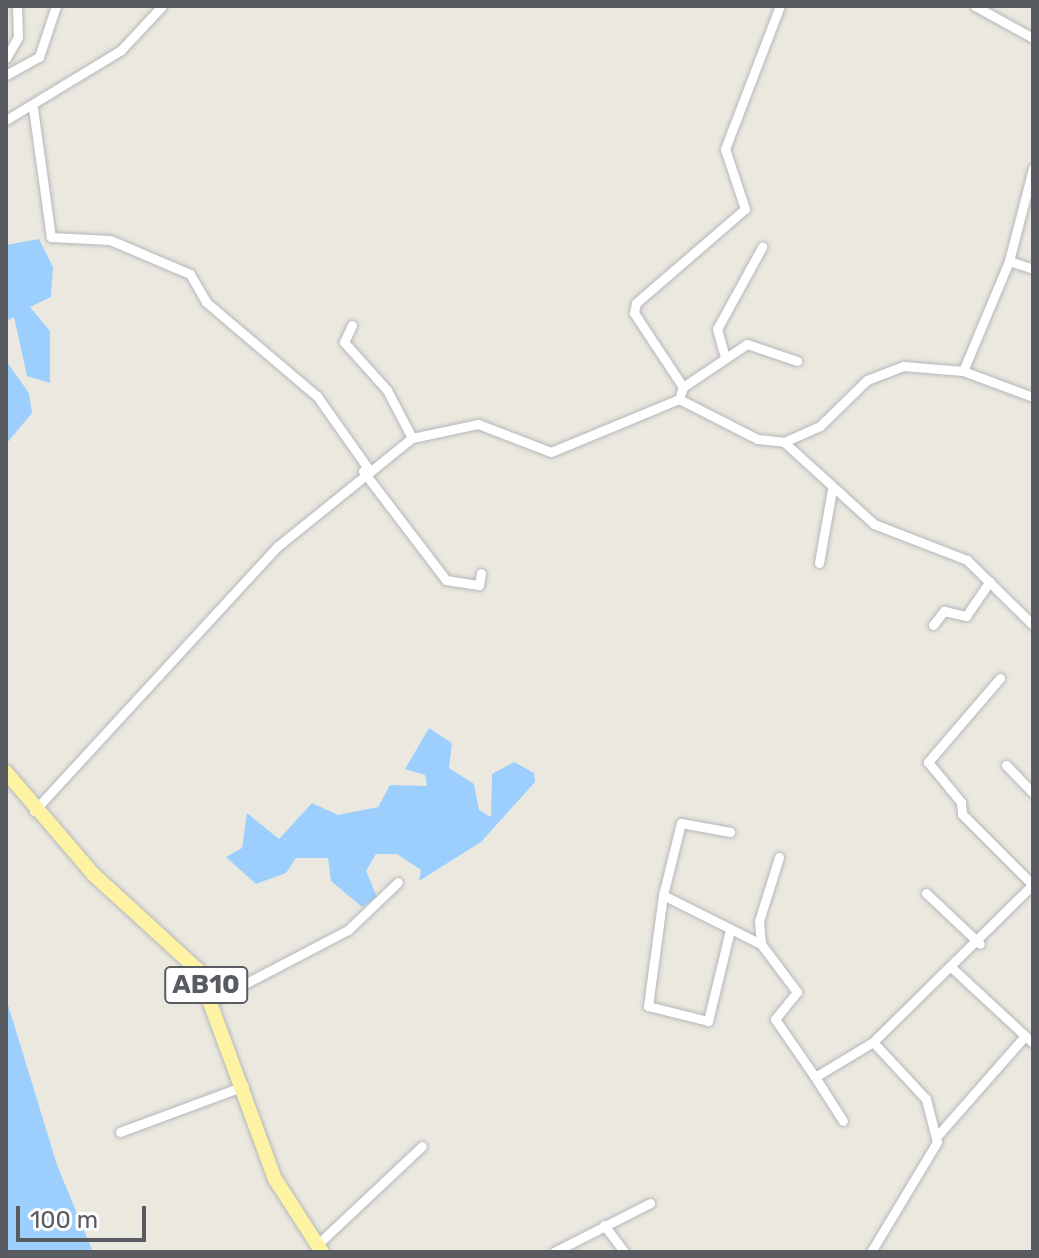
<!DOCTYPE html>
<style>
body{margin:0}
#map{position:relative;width:1039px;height:1258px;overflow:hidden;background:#ebe9df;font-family:Rubik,sans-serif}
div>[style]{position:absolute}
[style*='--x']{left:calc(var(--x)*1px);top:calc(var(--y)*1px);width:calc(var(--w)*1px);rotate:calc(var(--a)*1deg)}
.water>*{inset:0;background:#9dcffe}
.roads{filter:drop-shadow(0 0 2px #b5b7bc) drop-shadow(0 0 2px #b5b7bc)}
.minor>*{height:9px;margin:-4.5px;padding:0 4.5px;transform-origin:4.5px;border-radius:4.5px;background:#fff}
.primary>*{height:14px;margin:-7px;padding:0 7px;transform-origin:7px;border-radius:7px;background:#fef3a2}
span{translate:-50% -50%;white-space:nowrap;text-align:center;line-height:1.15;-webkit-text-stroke:6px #fff;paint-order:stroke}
.shield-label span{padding:2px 6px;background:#fff;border:2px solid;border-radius:6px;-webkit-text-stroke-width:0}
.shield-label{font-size:26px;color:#585b60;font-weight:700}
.frame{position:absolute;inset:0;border:8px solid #585b60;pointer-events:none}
.scale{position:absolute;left:16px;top:1206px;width:130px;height:36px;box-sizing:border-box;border:4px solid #585b60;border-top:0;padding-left:10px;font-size:24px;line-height:28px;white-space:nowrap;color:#585b60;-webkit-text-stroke:6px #fff;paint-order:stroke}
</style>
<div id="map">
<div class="water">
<div style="clip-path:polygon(39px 239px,53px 267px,51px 297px,30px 307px,50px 331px,50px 383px,27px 376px,14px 317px,6px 321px,6px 245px)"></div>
<div style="clip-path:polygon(6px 361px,29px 393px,32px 413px,6px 444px)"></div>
<div style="clip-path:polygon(429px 728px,452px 743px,449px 768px,474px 784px,479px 810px,491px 817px,492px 774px,514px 762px,534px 773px,535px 782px,481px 842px,419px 881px,421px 870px,397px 854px,376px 854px,366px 871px,377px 897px,362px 907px,331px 881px,328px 858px,296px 858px,286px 873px,256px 884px,226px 857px,242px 848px,247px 813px,279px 839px,312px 803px,338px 815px,378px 807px,390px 785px,427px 786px,425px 775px,405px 769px)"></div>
<div style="clip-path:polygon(6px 998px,57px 1165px,93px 1252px,6px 1252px)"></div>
</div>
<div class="roads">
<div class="minor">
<div style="--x:975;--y:6;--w:66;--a:28.9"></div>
<div style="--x:6;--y:58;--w:24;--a:-60"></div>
<div style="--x:18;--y:37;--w:31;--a:-92"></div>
<div style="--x:6;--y:75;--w:38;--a:-29"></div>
<div style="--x:39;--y:57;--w:54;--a:-71.6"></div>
<div style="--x:33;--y:108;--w:130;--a:82.1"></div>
<div style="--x:51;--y:237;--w:59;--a:2.9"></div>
<div style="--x:110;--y:240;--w:87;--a:23"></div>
<div style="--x:190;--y:274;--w:32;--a:60"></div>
<div style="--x:206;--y:302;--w:145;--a:40.3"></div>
<div style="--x:317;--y:396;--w:87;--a:54.8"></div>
<div style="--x:6;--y:120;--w:135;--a:-31.3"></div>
<div style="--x:121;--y:50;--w:60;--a:-47"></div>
<div style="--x:1009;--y:261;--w:25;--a:18"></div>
<div style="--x:352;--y:325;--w:19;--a:115"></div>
<div style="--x:344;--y:342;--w:64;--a:48.1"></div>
<div style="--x:387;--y:390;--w:54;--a:62.5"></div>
<div style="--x:725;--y:357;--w:29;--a:-106"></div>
<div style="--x:717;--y:329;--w:94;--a:-61.2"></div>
<div style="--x:963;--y:371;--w:119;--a:-67.3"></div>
<div style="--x:1009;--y:261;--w:96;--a:-75.5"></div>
<div style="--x:683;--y:387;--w:77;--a:-33.9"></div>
<div style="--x:747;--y:344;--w:53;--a:18.8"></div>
<div style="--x:679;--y:399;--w:13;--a:-72"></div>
<div style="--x:683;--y:387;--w:89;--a:-123.5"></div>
<div style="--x:634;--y:313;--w:10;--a:-79"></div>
<div style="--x:636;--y:303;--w:144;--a:-40.8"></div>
<div style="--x:745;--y:209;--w:63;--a:-108.4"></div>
<div style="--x:725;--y:149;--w:153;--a:-69"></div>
<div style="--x:784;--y:442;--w:122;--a:42.3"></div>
<div style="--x:874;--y:524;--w:100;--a:21.2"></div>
<div style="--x:967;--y:560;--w:93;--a:44.6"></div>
<div style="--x:363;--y:471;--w:137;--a:52.7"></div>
<div style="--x:446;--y:580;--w:33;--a:9"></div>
<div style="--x:479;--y:585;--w:12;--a:-81"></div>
<div style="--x:819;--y:563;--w:75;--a:-80"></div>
<div style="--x:933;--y:625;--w:18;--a:-52"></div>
<div style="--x:944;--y:611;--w:23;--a:13"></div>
<div style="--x:966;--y:616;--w:42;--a:-55.6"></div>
<div style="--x:1000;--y:678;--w:111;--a:130.6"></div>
<div style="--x:928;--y:762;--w:52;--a:50.5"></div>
<div style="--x:961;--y:802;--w:12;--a:85"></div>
<div style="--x:962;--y:814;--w:100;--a:45"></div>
<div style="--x:1006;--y:765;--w:39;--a:46"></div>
<div style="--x:34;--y:811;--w:360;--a:-47.4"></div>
<div style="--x:278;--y:546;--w:172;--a:-38.9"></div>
<div style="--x:412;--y:438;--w:67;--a:-12"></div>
<div style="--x:478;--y:424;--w:78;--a:21"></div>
<div style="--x:551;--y:452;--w:139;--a:-22.5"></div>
<div style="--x:679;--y:399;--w:88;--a:27.1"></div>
<div style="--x:757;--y:439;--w:27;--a:6"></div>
<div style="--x:784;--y:442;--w:39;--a:-24"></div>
<div style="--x:820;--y:426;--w:66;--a:-44.4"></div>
<div style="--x:867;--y:380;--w:39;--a:-21"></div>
<div style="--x:903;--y:366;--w:60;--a:4.8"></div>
<div style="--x:963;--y:371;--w:75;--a:20.4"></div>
<div style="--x:926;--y:893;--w:74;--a:43.4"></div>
<div style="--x:663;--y:895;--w:74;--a:-76"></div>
<div style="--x:681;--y:823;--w:50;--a:10.4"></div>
<div style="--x:730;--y:930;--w:94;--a:103.6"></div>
<div style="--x:708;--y:1021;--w:62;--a:-166"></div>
<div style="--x:648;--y:1006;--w:112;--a:-82.3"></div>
<div style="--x:663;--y:895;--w:110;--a:26.6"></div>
<div style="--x:761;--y:944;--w:60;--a:53.1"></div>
<div style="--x:797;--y:992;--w:35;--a:129"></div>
<div style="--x:775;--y:1019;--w:70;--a:55.4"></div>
<div style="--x:815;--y:1077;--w:68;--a:-31.1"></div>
<div style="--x:873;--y:1042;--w:78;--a:47.1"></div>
<div style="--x:926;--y:1099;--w:44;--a:75.7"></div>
<div style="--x:937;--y:1142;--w:128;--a:121"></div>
<div style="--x:761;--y:944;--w:23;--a:-95"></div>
<div style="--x:759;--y:921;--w:67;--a:-72.6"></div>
<div style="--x:952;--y:968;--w:110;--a:42.8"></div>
<div style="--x:214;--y:1000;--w:151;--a:-27.6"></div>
<div style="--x:348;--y:930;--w:69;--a:-43.8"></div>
<div style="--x:873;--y:1042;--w:225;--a:-44.6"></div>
<div style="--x:815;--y:1077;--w:52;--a:57.5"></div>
<div style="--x:120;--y:1132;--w:132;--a:-20.4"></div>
<div style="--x:938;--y:1135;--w:132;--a:-48.7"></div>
<div style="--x:604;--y:1225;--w:34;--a:53"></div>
<div style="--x:317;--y:1245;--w:144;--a:-43.3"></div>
<div style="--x:554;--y:1252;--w:108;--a:-27"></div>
</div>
<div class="primary">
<div style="--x:6;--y:772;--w:135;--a:49.5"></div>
<div style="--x:94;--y:875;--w:141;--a:42.4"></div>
<div style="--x:198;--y:970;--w:223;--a:69.8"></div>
<div style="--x:275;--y:1179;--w:87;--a:57.2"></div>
</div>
</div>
<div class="shield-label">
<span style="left:206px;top:985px">AB10</span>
</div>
<div class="frame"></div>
<div class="scale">100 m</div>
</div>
